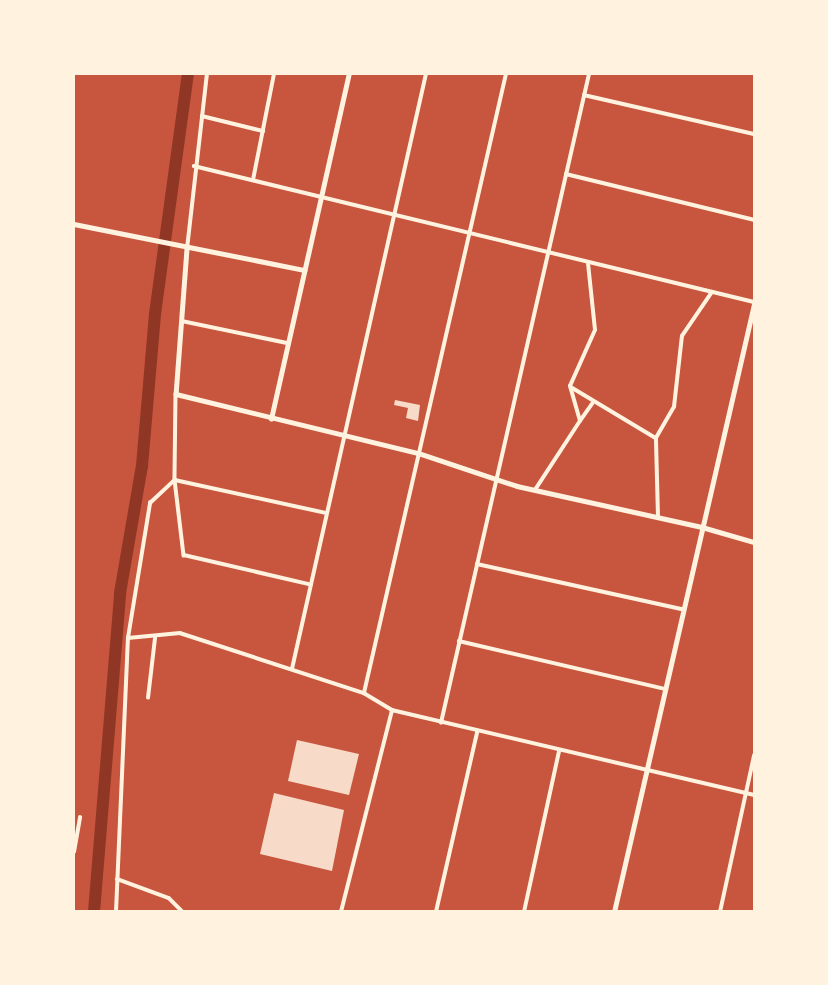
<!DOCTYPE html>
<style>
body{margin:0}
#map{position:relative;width:828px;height:985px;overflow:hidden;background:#c8553d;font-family:Figtree,sans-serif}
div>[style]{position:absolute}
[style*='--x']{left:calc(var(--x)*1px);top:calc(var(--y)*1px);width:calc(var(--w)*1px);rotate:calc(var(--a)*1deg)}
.river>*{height:12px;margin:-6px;padding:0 6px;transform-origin:6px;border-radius:6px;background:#8f3625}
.building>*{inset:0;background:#f7dbc8}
.minor>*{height:3.5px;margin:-1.75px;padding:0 1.75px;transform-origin:1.75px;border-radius:1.75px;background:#fff3e0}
.tertiary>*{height:4.5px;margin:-2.25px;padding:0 2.25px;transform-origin:2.25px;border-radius:2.25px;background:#fff3e0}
.secondary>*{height:4.5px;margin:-2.25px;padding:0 2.25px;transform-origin:2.25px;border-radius:2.25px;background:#fff3e0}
span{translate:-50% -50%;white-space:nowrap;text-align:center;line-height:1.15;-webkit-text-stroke:5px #fff3e0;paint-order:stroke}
.frame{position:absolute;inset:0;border:75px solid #fff3e0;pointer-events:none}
</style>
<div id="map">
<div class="river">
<div style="--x:94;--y:912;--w:320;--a:-85.3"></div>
<div style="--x:120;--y:593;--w:129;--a:-80.2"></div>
<div style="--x:142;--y:466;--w:153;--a:-85.1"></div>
<div style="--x:155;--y:314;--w:242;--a:-82.2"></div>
</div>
<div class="building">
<div style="clip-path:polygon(395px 400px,420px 405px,418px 421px,406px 418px,408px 408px,394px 405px)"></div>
<div style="clip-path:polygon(297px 740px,359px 754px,349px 795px,288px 781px)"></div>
<div style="clip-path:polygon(274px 793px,344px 810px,332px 871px,260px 854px)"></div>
</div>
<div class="minor">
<div style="--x:584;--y:95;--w:174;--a:12.9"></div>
<div style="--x:202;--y:116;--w:63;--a:13.8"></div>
<div style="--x:194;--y:166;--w:576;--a:13.65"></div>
<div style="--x:566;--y:174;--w:194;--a:13.7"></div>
<div style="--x:253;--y:180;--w:108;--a:-78.8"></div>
<div style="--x:187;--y:249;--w:176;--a:-83.5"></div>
<div style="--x:182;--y:321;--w:107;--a:11.8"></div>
<div style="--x:571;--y:387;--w:99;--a:31"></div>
<div style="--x:176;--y:394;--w:86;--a:90.7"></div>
<div style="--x:175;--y:480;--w:76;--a:83.2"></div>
<div style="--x:184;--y:555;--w:128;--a:13.1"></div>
<div style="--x:580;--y:421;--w:21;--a:-55"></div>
<div style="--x:175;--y:480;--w:155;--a:12.3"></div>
<div style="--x:535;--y:490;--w:82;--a:-56.9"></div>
<div style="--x:580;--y:421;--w:36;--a:-106"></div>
<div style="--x:570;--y:386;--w:61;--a:-65.9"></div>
<div style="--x:595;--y:330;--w:67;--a:-96"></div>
<div style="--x:658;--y:517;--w:79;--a:-91.5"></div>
<div style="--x:656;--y:438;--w:36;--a:-60"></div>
<div style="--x:674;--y:407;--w:71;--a:-83.6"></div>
<div style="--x:682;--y:336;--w:53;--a:-55.7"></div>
<div style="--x:477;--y:564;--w:210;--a:12.4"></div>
<div style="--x:128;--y:638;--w:52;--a:-5.5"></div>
<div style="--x:180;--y:633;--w:194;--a:18.1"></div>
<div style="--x:364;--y:693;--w:33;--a:31"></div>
<div style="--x:392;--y:710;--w:372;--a:13.2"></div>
<div style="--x:459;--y:641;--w:212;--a:13.1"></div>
<div style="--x:292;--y:669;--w:610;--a:-77.31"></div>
<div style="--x:364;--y:693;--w:635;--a:-77.08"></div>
<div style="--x:148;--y:698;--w:60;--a:-83.3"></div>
<div style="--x:441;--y:723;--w:666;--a:-77.15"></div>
<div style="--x:74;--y:852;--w:35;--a:-80"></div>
<div style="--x:117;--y:879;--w:55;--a:20.1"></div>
<div style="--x:169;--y:898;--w:20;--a:45"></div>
<div style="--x:116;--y:912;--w:274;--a:-87.5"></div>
<div style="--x:128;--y:638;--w:137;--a:-80.7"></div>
<div style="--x:150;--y:503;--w:34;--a:-43"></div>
<div style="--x:341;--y:912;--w:208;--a:-75.8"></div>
<div style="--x:436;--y:912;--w:184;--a:-77.1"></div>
<div style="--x:524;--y:912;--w:164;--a:-77.7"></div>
<div style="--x:720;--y:912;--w:160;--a:-77.7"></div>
</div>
<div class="tertiary">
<div style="--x:702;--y:527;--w:54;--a:16.1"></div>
</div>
<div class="secondary">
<div style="--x:74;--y:224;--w:235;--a:11.3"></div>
<div style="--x:187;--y:249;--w:145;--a:94.3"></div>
<div style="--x:176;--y:394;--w:249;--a:13.7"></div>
<div style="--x:418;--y:453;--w:104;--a:18.4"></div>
<div style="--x:517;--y:486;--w:189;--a:12.5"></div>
<div style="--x:271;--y:419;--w:354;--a:-77.3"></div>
<div style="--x:614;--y:912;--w:624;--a:-77.03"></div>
</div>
<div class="frame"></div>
</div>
